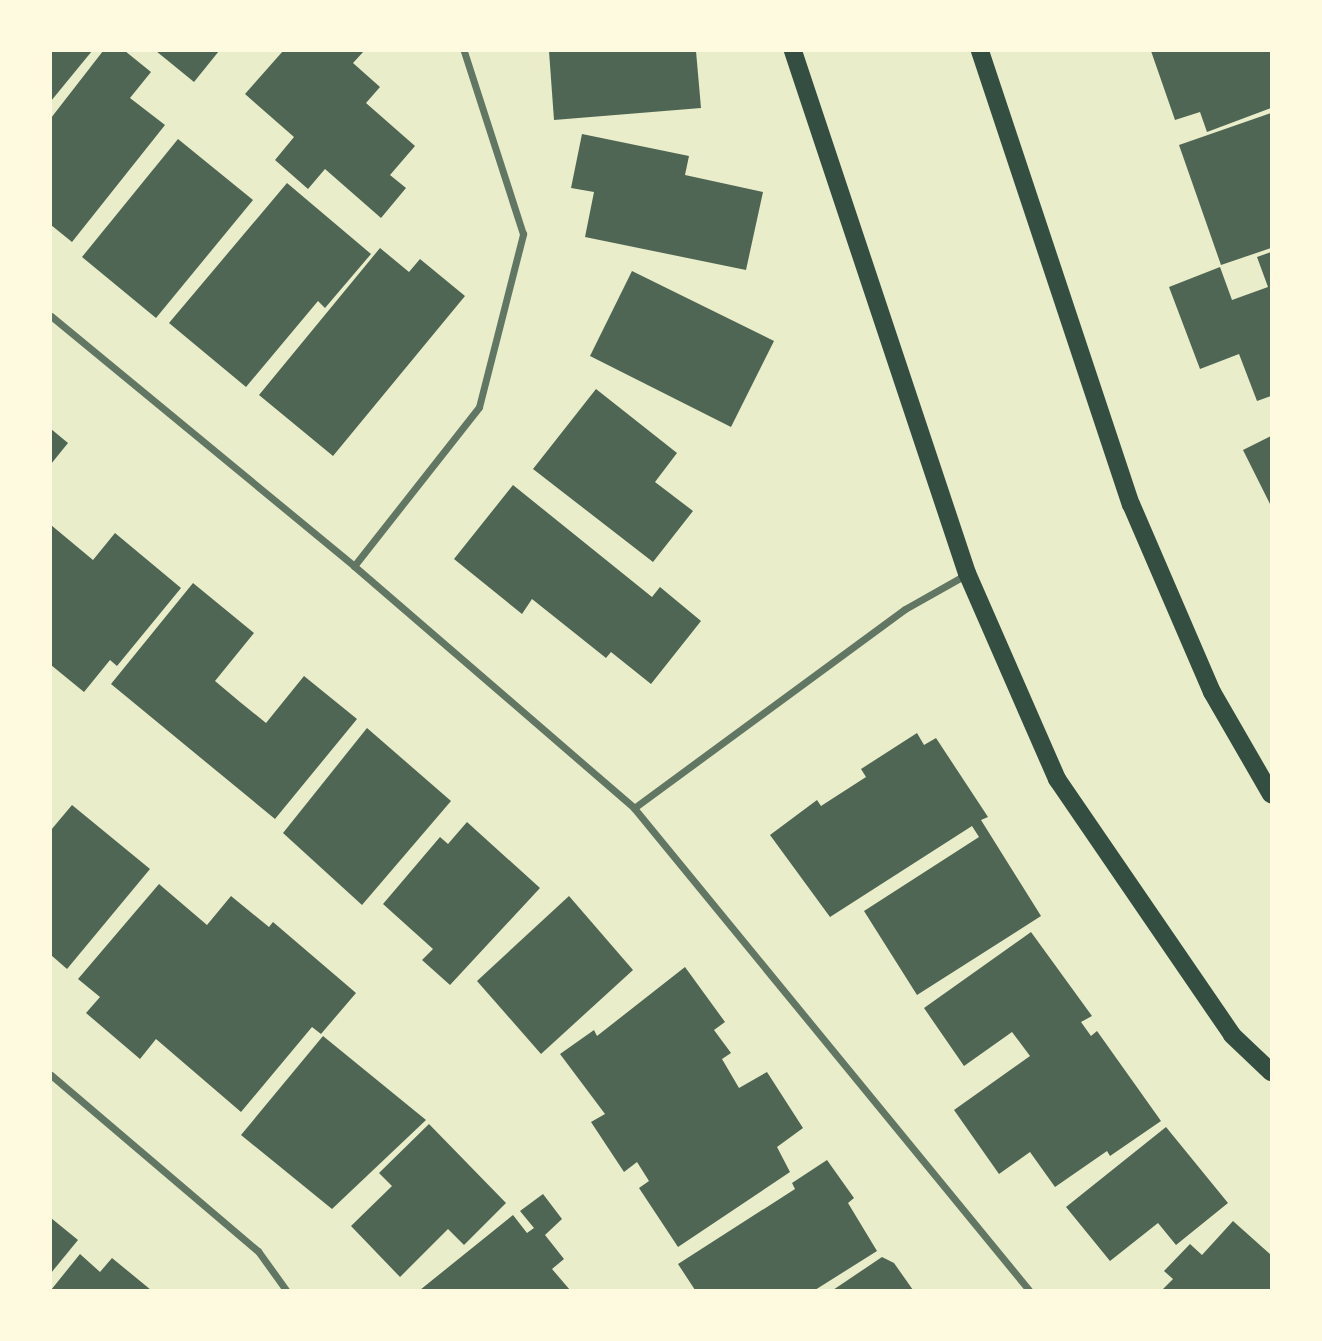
<!DOCTYPE html>
<style>
body{margin:0}
#map{position:relative;width:1322px;height:1341px;overflow:hidden;background:#e9edc9;font-family:"Titillium Web",sans-serif}
div>[style]{position:absolute}
[style*='--x']{left:calc(var(--x)*1px);top:calc(var(--y)*1px);width:calc(var(--w)*1px);rotate:calc(var(--a)*1deg)}
.building>*{inset:0;background:#4f6655}
.minor>*{height:7px;margin:-3.5px;padding:0 3.5px;transform-origin:3.5px;border-radius:3.5px;background:#617663}
.primary>*{height:18px;margin:-9px;padding:0 9px;transform-origin:9px;border-radius:9px;background:#344e41}
span{translate:-50% -50%;white-space:nowrap;text-align:center;line-height:1.15;-webkit-text-stroke:6px #fefae0;paint-order:stroke}
.frame{position:absolute;inset:0;border:52px solid #fefae0;pointer-events:none}
</style>
<div id="map">
<div class="building">
<div style="clip-path:polygon(51px 51px,92px 51px,51px 101px)"></div>
<div style="clip-path:polygon(103px 51px,125px 51px,151px 72px,130px 98px,165px 125px,72px 242px,51px 225px,51px 118px)"></div>
<div style="clip-path:polygon(156px 51px,219px 51px,194px 82px)"></div>
<div style="clip-path:polygon(283px 51px,364px 51px,353px 63px,380px 87px,366px 103px,415px 146px,390px 175px,406px 188px,381px 218px,325px 169px,308px 189px,275px 160px,294px 137px,245px 94px)"></div>
<div style="clip-path:polygon(549px 51px,696px 51px,701px 108px,554px 120px)"></div>
<div style="clip-path:polygon(1151px 51px,1271px 51px,1271px 108px,1207px 132px,1200px 112px,1175px 120px)"></div>
<div style="clip-path:polygon(1271px 113px,1271px 248px,1221px 265px,1179px 145px)"></div>
<div style="clip-path:polygon(582px 134px,689px 156px,685px 175px,763px 192px,746px 270px,585px 237px,594px 192px,571px 188px)"></div>
<div style="clip-path:polygon(178px 139px,253px 200px,156px 318px,82px 257px)"></div>
<div style="clip-path:polygon(287px 183px,371px 254px,325px 308px,318px 301px,246px 387px,169px 323px)"></div>
<div style="clip-path:polygon(380px 248px,409px 272px,420px 259px,465px 296px,333px 456px,259px 395px)"></div>
<div style="clip-path:polygon(1271px 252px,1271px 396px,1257px 401px,1239px 354px,1200px 369px,1169px 287px,1220px 267px,1232px 300px,1268px 287px,1257px 257px)"></div>
<div style="clip-path:polygon(632px 271px,774px 341px,731px 427px,590px 356px)"></div>
<div style="clip-path:polygon(596px 389px,677px 453px,655px 482px,693px 511px,653px 562px,533px 469px)"></div>
<div style="clip-path:polygon(51px 429px,68px 443px,51px 464px)"></div>
<div style="clip-path:polygon(1271px 436px,1271px 506px,1243px 450px)"></div>
<div style="clip-path:polygon(513px 485px,652px 597px,660px 587px,701px 621px,651px 684px,611px 652px,606px 658px,532px 599px,522px 614px,454px 559px)"></div>
<div style="clip-path:polygon(51px 525px,93px 560px,115px 533px,181px 588px,117px 666px,110px 660px,84px 692px,51px 665px)"></div>
<div style="clip-path:polygon(193px 583px,254px 633px,215px 681px,240px 702px,266px 723px,304px 676px,357px 719px,275px 819px,111px 684px)"></div>
<div style="clip-path:polygon(367px 728px,451px 801px,362px 905px,283px 833px)"></div>
<div style="clip-path:polygon(917px 733px,924px 745px,936px 738px,988px 817px,981px 820px,1041px 916px,917px 995px,864px 911px,979px 837px,972px 826px,830px 917px,770px 835px,817px 800px,821px 806px,866px 777px,861px 769px)"></div>
<div style="clip-path:polygon(72px 805px,150px 869px,67px 969px,51px 955px,51px 830px)"></div>
<div style="clip-path:polygon(467px 822px,540px 888px,450px 985px,422px 960px,433px 949px,383px 904px,440px 837px,448px 844px)"></div>
<div style="clip-path:polygon(159px 884px,207px 925px,231px 896px,269px 927px,273px 922px,356px 993px,321px 1034px,312px 1027px,241px 1112px,156px 1039px,140px 1059px,86px 1013px,100px 997px,78px 979px)"></div>
<div style="clip-path:polygon(569px 896px,633px 970px,541px 1054px,477px 981px)"></div>
<div style="clip-path:polygon(1031px 932px,1092px 1016px,1081px 1022px,1091px 1036px,1097px 1031px,1161px 1121px,1110px 1156px,1107px 1151px,1055px 1187px,1030px 1152px,999px 1174px,954px 1110px,1030px 1056px,1012px 1032px,964px 1066px,924px 1008px)"></div>
<div style="clip-path:polygon(685px 967px,725px 1022px,714px 1030px,731px 1053px,722px 1059px,739px 1088px,767px 1072px,803px 1128px,777px 1147px,790px 1172px,678px 1247px,639px 1188px,649px 1181px,637px 1162px,624px 1172px,591px 1122px,605px 1114px,560px 1054px,594px 1030px,597px 1036px)"></div>
<div style="clip-path:polygon(323px 1036px,426px 1120px,332px 1209px,241px 1135px)"></div>
<div style="clip-path:polygon(429px 1124px,506px 1203px,464px 1245px,448px 1229px,400px 1277px,351px 1226px,392px 1186px,379px 1173px)"></div>
<div style="clip-path:polygon(1166px 1127px,1228px 1203px,1176px 1245px,1158px 1223px,1110px 1261px,1066px 1207px)"></div>
<div style="clip-path:polygon(827px 1160px,854px 1198px,848px 1203px,877px 1251px,815px 1290px,695px 1290px,678px 1264px,795px 1189px,792px 1183px)"></div>
<div style="clip-path:polygon(543px 1194px,562px 1219px,545px 1235px,564px 1259px,552px 1269px,570px 1290px,420px 1290px,513px 1215px,527px 1233px,534px 1228px,520px 1211px)"></div>
<div style="clip-path:polygon(51px 1218px,78px 1240px,51px 1273px)"></div>
<div style="clip-path:polygon(1233px 1221px,1271px 1255px,1271px 1290px,1162px 1290px,1173px 1279px,1164px 1271px,1190px 1244px,1202px 1255px)"></div>
<div style="clip-path:polygon(80px 1254px,100px 1272px,112px 1258px,151px 1290px,51px 1290px)"></div>
<div style="clip-path:polygon(882px 1257px,894px 1263px,913px 1290px,833px 1290px)"></div>
</div>
<div class="minor">
<div style="--x:51;--y:316;--w:393;--a:39.5"></div>
<div style="--x:354;--y:566;--w:370;--a:40.8"></div>
<div style="--x:634;--y:808;--w:623;--a:50.67"></div>
<div style="--x:354;--y:566;--w:202;--a:-51.8"></div>
<div style="--x:479;--y:407;--w:179;--a:-75.7"></div>
<div style="--x:523;--y:234;--w:192;--a:-107.9"></div>
<div style="--x:634;--y:808;--w:336;--a:-36.3"></div>
<div style="--x:905;--y:609;--w:71;--a:-29.4"></div>
<div style="--x:51;--y:1075;--w:272;--a:40.4"></div>
<div style="--x:258;--y:1251;--w:48;--a:54.3"></div>
</div>
<div class="primary">
<div style="--x:793;--y:51;--w:550;--a:71.57"></div>
<div style="--x:967;--y:573;--w:225;--a:66.4"></div>
<div style="--x:1057;--y:779;--w:310;--a:55.6"></div>
<div style="--x:1232;--y:1035;--w:54;--a:43.5"></div>
<div style="--x:980;--y:51;--w:478;--a:71.6"></div>
<div style="--x:1131;--y:504;--w:205;--a:66.7"></div>
<div style="--x:1212;--y:692;--w:118;--a:60"></div>
</div>
<div class="frame"></div>
</div>
